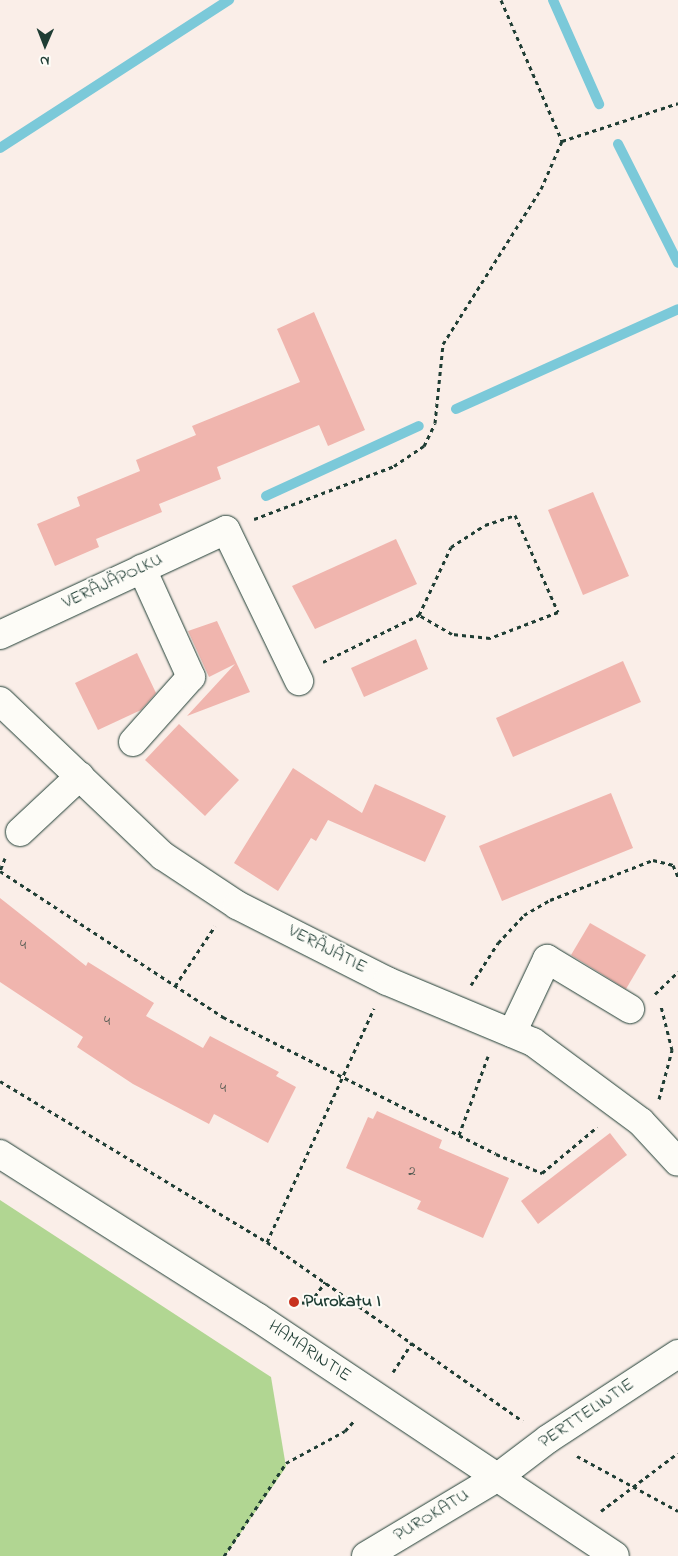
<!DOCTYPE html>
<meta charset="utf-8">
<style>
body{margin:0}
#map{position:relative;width:678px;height:1556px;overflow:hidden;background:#faeee8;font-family:"Indie Flower",sans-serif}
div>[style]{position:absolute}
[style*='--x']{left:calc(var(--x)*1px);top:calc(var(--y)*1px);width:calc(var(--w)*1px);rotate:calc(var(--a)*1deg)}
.green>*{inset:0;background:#b1d692}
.stream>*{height:10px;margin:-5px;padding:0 5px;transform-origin:5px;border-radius:5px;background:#7bc9d9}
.building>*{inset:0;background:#f0b5ae}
.path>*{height:3px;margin-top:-1.5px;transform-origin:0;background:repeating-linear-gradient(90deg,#1f3d34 0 4px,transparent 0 8px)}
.roads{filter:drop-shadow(0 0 1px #1f3d34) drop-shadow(0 0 1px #1f3d34)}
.minor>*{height:28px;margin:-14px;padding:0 14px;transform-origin:14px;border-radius:14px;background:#fdfcf7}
.dots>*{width:14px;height:14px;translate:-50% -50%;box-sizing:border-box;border:2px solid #fdfcf7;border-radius:50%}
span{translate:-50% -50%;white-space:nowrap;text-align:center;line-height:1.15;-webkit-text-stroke:4px #fdfcf7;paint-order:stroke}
.number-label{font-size:15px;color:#535b52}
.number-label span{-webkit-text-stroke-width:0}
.street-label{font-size:18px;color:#1f3d34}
.poi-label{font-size:18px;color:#1f3d34;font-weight:700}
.left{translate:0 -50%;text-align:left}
.north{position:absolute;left:20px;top:20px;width:50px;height:50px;-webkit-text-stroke:4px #fdfcf7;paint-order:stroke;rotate:181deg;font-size:14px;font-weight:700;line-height:20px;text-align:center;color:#1f3d34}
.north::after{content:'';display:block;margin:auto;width:18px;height:22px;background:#1f3d34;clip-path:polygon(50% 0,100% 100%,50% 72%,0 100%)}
</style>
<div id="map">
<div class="green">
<div style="clip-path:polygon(0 1200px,271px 1377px,286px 1467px,225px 1556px,0 1556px)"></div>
</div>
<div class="stream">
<div style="--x:553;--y:0;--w:114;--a:66.1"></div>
<div style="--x:618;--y:144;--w:133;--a:63.2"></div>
<div style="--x:0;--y:148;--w:273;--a:-32.9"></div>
<div style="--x:456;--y:409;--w:243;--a:-24.2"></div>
<div style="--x:266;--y:496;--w:168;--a:-24.6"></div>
</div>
<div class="building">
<div style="clip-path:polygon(314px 312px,365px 430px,328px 446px,319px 425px,217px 467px,221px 479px,159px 504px,162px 512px,96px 539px,99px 547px,55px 566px,37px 524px,80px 506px,77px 497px,140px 471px,136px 460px,196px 435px,192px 426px,300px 382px,277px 329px)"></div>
<div style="clip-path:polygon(593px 492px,629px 576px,583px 595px,548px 510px)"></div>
<div style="clip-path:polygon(396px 539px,417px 584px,315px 629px,292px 586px)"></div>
<div style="clip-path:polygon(217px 621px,250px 692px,187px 716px,235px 664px,209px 677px,188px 631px)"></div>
<div style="clip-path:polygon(416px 639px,428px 669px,364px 697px,351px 668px)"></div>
<div style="clip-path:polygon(137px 653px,156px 693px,141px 710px,98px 730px,75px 683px)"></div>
<div style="clip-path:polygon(623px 661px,641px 702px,513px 757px,496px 718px)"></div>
<div style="clip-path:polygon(179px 724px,239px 780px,205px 816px,145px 760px)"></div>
<div style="clip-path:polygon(293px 768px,362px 813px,375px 784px,446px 816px,425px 862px,328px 820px,316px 841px,311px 838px,278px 891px,234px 863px)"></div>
<div style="clip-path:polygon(611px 793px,633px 848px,502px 901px,479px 846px)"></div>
<div style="clip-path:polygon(0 898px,86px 966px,88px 962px,154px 1003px,146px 1016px,203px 1048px,210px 1036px,279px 1072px,276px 1076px,296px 1087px,268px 1143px,214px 1114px,209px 1124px,133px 1084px,77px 1047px,83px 1037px,0 982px)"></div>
<div style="clip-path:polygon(590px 923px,646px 955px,626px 989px,571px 955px)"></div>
<div style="clip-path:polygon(377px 1111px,442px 1140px,439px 1148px,509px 1178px,483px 1238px,417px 1209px,421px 1201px,346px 1168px,368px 1117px,373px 1119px)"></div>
<div style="clip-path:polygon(610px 1133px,627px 1155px,538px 1224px,521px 1201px)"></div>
</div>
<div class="path">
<div style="--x:501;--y:0;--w:154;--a:66.6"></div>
<div style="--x:254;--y:519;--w:150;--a:-20.7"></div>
<div style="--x:394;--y:466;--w:36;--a:-34"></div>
<div style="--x:424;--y:446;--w:25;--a:-64"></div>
<div style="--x:435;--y:423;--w:79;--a:-84.2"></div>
<div style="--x:443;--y:344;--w:183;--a:-57.7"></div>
<div style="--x:541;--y:189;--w:52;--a:-66.4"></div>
<div style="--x:562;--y:141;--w:122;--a:-18.1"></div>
<div style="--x:323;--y:662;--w:107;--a:-26.1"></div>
<div style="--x:419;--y:615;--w:75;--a:-64.8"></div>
<div style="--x:451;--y:547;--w:40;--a:-32.9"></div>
<div style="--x:485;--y:525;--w:32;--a:-18"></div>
<div style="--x:515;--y:515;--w:106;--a:66.1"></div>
<div style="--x:558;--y:612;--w:73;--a:159.1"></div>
<div style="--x:490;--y:638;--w:38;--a:-174"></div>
<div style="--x:452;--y:634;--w:38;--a:-150"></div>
<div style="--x:5;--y:858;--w:14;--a:111"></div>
<div style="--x:0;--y:871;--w:267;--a:33.2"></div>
<div style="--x:223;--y:1017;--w:305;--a:26.6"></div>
<div style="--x:496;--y:1154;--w:50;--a:22.4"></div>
<div style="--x:542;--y:1173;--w:72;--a:-39.9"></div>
<div style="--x:471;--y:985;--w:50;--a:-57.3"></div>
<div style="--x:498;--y:943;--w:38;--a:-47"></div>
<div style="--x:524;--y:915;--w:30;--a:-30"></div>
<div style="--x:550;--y:900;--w:110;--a:-21.2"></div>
<div style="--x:653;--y:860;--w:21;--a:14"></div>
<div style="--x:673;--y:865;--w:13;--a:67"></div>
<div style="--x:175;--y:986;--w:72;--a:-56.3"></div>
<div style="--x:655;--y:994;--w:32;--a:-44"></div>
<div style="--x:0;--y:1081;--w:312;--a:31.1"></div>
<div style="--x:267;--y:1242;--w:312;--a:35"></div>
<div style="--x:659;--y:1099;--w:51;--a:-75.1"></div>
<div style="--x:672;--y:1050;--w:45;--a:-104"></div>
<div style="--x:459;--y:1135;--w:84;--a:-69.8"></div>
<div style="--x:267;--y:1242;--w:257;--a:-65.4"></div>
<div style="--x:294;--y:1302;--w:16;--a:4"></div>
<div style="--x:310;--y:1303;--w:26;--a:-54"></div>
<div style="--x:393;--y:1372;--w:35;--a:-57"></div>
<div style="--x:577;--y:1456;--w:115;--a:28.6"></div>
<div style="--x:601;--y:1511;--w:96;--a:-37"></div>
<div style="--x:224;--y:1556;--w:112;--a:-56.3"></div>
<div style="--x:286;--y:1463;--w:67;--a:-28.5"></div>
<div style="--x:345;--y:1431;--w:15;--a:-48"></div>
</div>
<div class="roads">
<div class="minor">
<div style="--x:0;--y:635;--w:249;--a:-24.9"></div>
<div style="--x:226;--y:530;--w:168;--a:64.2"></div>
<div style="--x:0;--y:701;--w:225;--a:43.6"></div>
<div style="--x:163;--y:856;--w:89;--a:33.5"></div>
<div style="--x:237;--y:905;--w:168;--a:26.9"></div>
<div style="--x:387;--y:981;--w:158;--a:22.7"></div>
<div style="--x:533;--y:1042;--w:134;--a:36.5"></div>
<div style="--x:641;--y:1122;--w:54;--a:47.2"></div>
<div style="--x:133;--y:742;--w:87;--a:-48.3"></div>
<div style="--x:191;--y:677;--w:119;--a:-114.4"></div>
<div style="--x:20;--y:832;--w:82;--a:-43"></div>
<div style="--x:512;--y:1033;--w:82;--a:-64.7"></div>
<div style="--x:547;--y:959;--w:97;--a:31.1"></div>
<div style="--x:0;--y:1154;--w:304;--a:32.4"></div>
<div style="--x:257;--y:1317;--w:430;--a:33.7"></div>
<div style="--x:366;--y:1556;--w:154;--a:-30.9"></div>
<div style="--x:498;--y:1477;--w:63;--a:-37.2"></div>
<div style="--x:548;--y:1439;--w:155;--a:-33.2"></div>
</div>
</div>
<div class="dots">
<div style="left:294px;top:1302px;background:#c8321e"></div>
</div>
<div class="number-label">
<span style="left:23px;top:946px">4</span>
<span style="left:107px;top:1022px">4</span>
<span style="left:223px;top:1089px">4</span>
<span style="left:412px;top:1172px">2</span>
</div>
<div class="street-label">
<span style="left:113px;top:582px;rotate:-25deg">VERÄJÄPOLKU</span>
<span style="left:327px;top:950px;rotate:27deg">VERÄJÄTIE</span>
<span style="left:309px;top:1352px;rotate:34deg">HAMARINTIE</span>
<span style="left:587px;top:1414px;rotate:-34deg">PERTTELINTIE</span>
<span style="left:432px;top:1516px;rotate:-31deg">PUROKATU</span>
</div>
<div class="poi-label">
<span class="left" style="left:304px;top:1302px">Purokatu I</span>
</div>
<div class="north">N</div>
</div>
